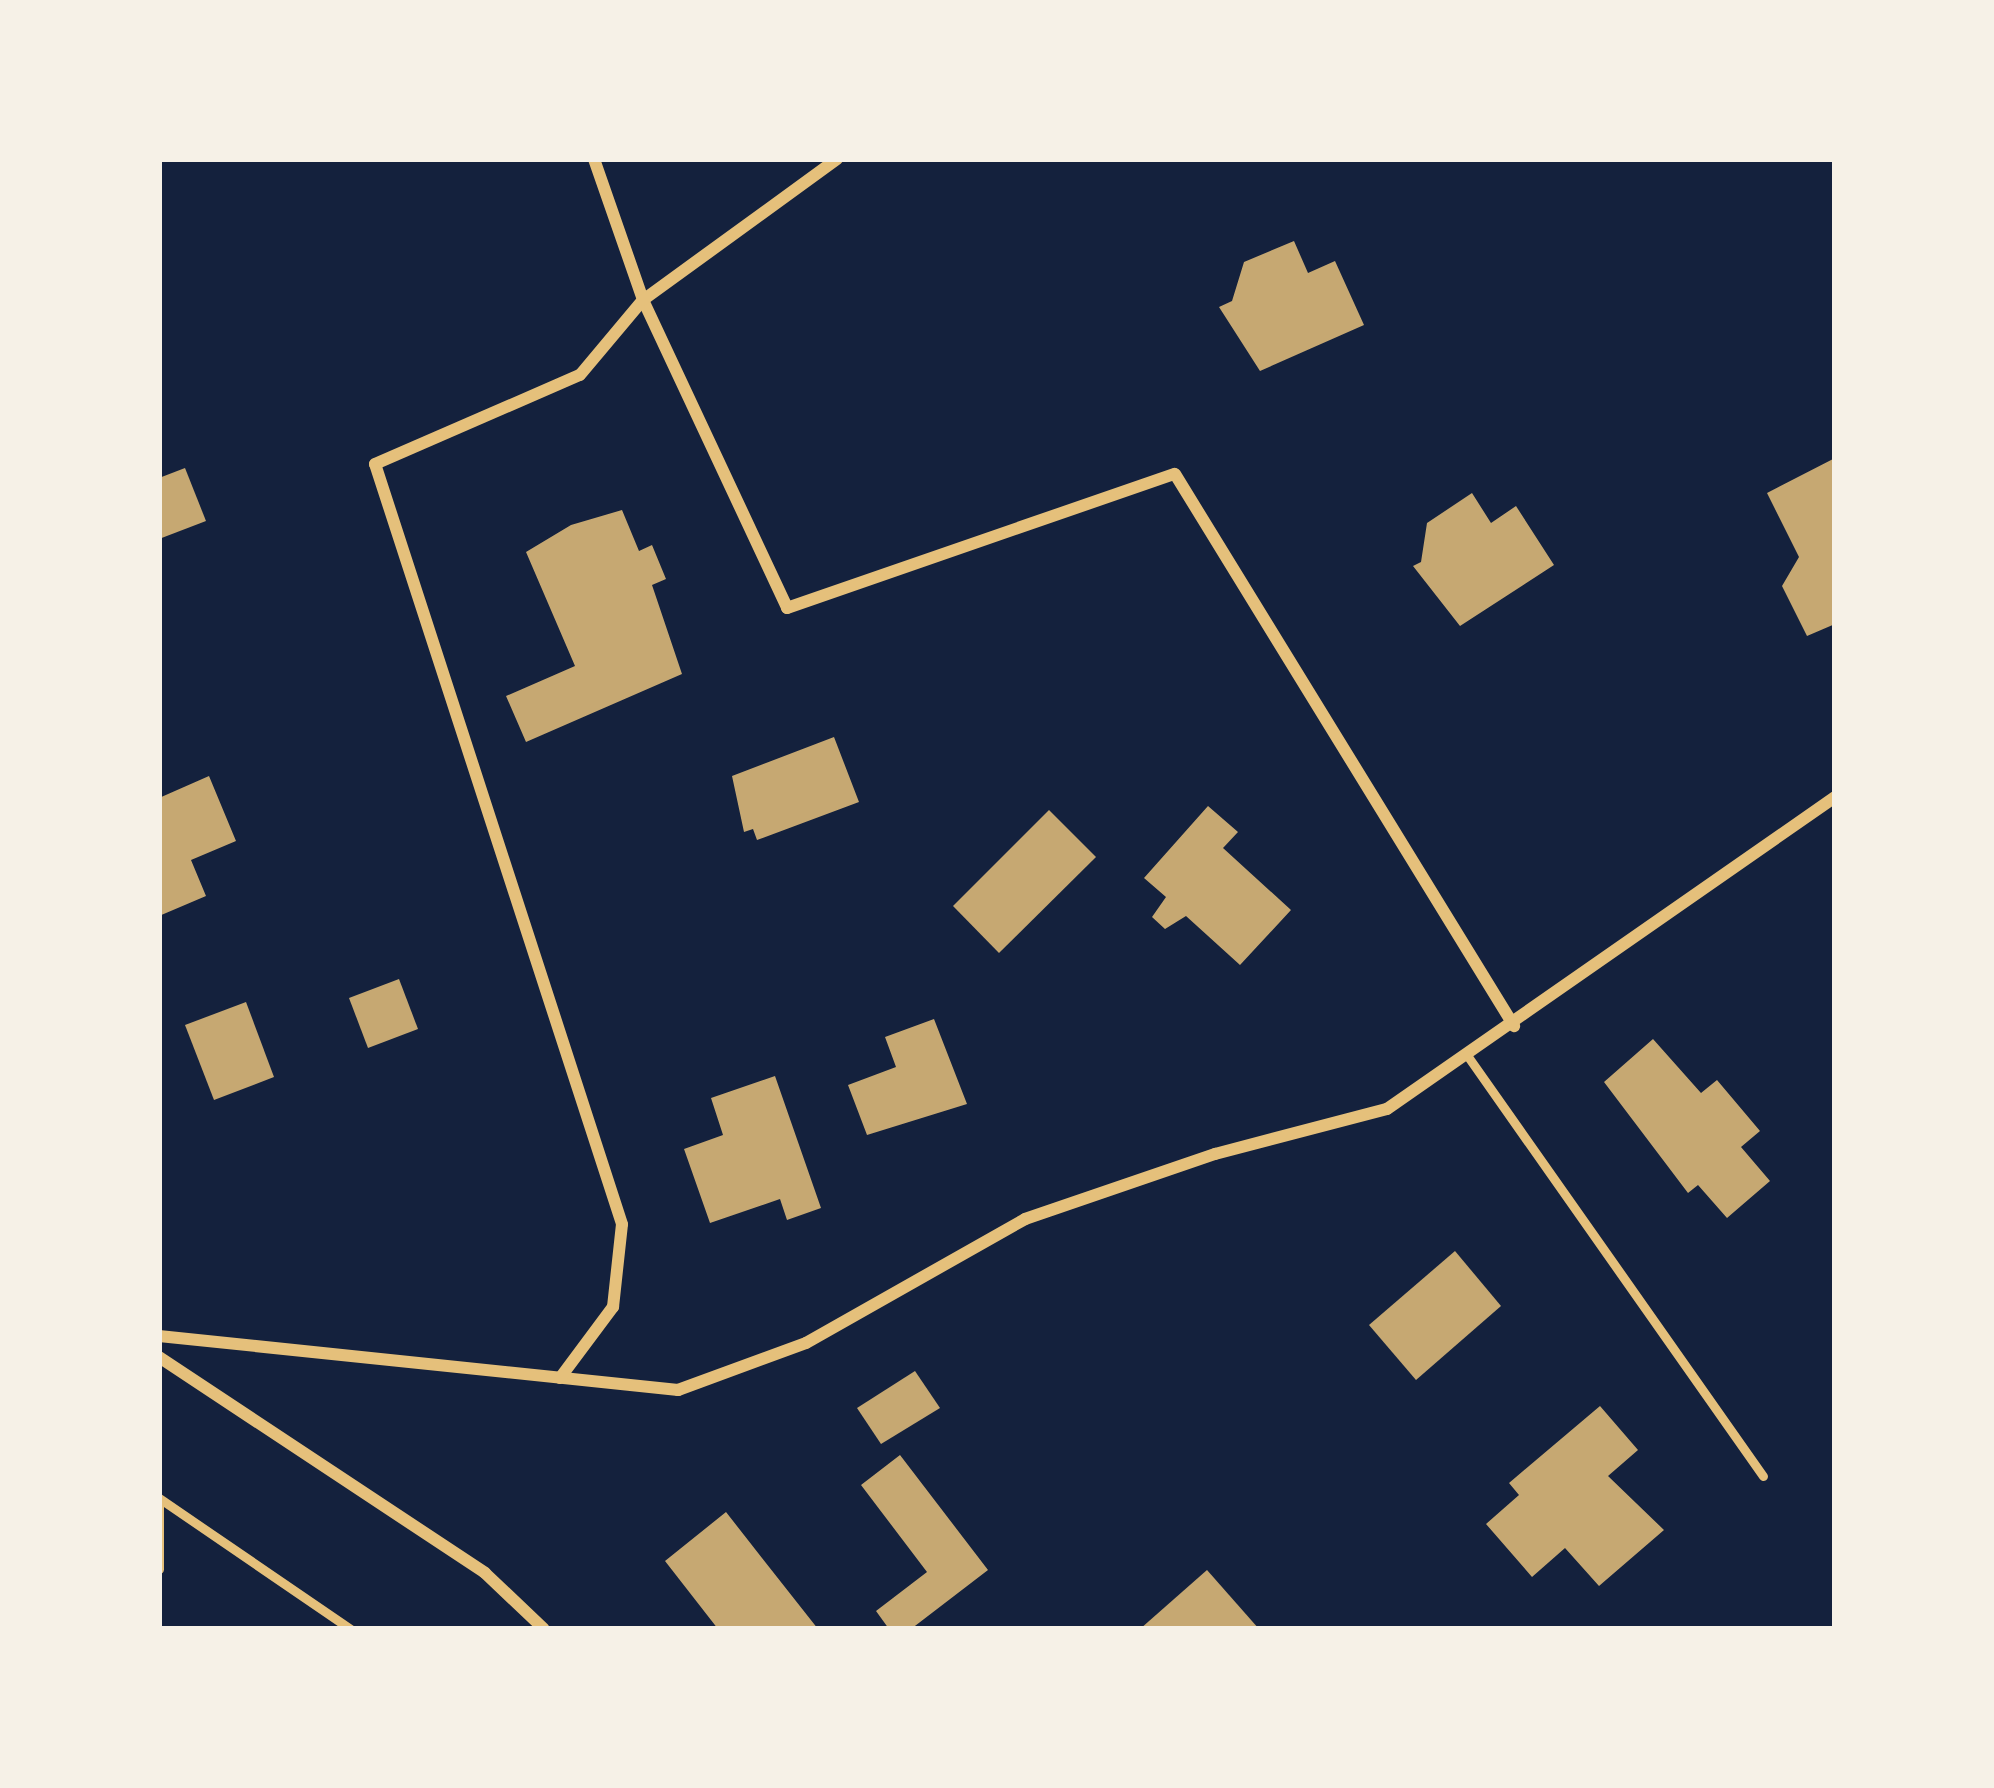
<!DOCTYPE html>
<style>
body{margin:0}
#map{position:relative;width:1994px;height:1788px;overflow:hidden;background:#14213d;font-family:"Fira Sans Condensed",sans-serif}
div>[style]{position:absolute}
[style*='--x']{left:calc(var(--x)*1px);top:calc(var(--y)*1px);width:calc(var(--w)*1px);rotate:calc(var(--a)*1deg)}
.building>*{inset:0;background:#c6a872}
.service>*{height:9px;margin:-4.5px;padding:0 4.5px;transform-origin:4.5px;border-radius:4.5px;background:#e5c07b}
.minor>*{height:12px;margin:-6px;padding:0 6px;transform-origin:6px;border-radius:6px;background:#e5c07b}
span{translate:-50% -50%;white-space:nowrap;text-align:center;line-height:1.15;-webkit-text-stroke:9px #f6f1e7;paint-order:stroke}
.frame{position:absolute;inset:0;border:162px solid #f6f1e7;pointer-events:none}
</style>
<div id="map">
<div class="building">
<div style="clip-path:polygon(1294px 241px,1308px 273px,1335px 261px,1364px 325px,1260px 371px,1219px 307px,1232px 301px,1244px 262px)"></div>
<div style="clip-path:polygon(1835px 458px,1835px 624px,1807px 636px,1782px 586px,1799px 557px,1767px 493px)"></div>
<div style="clip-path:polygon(185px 468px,206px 521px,159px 539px,159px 478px)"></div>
<div style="clip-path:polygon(1472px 493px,1491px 523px,1516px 506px,1554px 565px,1460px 626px,1413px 566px,1421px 562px,1427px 523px)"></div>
<div style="clip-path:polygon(622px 510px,639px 551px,652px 545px,666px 579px,652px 585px,682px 674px,526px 742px,506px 696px,575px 666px,526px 552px,571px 525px)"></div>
<div style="clip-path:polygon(834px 737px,859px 802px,757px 840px,753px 829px,744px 832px,732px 776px)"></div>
<div style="clip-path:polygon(209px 776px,236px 841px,191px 860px,206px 896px,159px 916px,159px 798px)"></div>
<div style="clip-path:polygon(1208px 806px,1238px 832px,1223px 848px,1291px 910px,1240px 965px,1186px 916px,1165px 929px,1152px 917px,1166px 897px,1144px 878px)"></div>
<div style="clip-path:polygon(1049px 810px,1096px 857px,999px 953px,953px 906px)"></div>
<div style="clip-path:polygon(399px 979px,418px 1029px,368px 1048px,349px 998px)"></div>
<div style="clip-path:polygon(246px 1002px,274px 1077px,214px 1100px,185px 1025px)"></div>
<div style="clip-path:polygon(934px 1019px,967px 1104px,867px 1135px,848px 1085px,896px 1067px,885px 1037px)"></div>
<div style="clip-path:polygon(1653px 1039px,1701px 1093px,1717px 1080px,1760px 1131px,1741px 1147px,1770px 1181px,1727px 1218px,1698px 1185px,1688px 1193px,1604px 1082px)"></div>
<div style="clip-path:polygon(775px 1076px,821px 1208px,787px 1220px,780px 1199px,710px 1223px,684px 1149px,723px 1135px,711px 1098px)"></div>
<div style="clip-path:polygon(1455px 1251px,1501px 1306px,1416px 1380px,1369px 1325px)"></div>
<div style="clip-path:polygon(915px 1371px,940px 1408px,881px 1444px,857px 1408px)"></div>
<div style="clip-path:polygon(1600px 1406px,1638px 1450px,1608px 1476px,1664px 1530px,1599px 1586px,1565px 1548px,1532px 1577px,1486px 1524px,1519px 1495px,1509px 1483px)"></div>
<div style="clip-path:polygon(900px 1455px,988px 1570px,911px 1629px,889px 1629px,876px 1611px,927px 1572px,861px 1485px)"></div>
<div style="clip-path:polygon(726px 1512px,762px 1558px,818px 1629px,718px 1629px,665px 1561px)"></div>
<div style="clip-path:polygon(1207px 1570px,1259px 1629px,1140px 1629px)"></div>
</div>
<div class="service">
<div style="--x:1469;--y:1058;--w:511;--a:54.88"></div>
<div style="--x:159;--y:1498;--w:232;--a:34.4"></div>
<div style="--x:159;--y:1502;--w:67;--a:90"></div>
</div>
<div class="minor">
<div style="--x:594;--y:159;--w:149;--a:70.8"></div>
<div style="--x:643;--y:300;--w:340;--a:64.9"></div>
<div style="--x:787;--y:608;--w:410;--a:-19.1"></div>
<div style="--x:1175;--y:474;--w:648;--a:58.44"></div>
<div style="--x:159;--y:1336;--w:522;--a:5.94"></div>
<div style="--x:678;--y:1390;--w:136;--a:-20.2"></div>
<div style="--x:806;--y:1343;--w:252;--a:-29.5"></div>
<div style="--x:1025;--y:1219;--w:201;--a:-18.9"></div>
<div style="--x:1215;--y:1154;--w:178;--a:-14.7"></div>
<div style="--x:1387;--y:1109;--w:546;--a:-34.85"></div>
<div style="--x:159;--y:1357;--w:391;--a:33.5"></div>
<div style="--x:485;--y:1573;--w:81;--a:43.5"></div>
<div style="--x:560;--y:1378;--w:89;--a:-53.3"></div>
<div style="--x:613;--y:1307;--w:83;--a:-83.8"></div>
<div style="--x:622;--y:1224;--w:799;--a:-108"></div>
<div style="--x:375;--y:464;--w:223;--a:-23.5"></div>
<div style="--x:580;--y:375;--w:98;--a:-50"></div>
<div style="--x:643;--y:300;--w:240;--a:-36"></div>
</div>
<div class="frame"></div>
</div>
